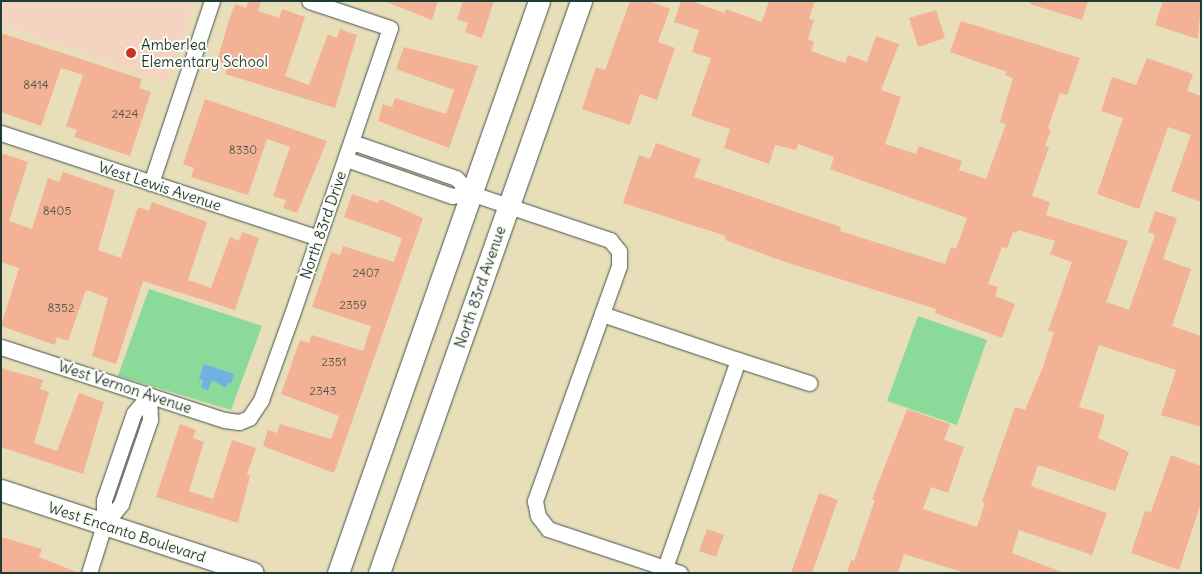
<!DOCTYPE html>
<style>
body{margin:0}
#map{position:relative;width:1202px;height:574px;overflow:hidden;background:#e8dfba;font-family:Delius,sans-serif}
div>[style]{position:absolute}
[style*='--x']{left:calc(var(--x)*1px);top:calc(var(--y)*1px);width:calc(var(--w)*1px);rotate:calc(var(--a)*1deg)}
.built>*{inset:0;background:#f5d3c1}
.green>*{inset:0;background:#8bda99}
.water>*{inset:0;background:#70b1e4}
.building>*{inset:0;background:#f3b295}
.roads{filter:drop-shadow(0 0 1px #3d5548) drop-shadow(0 0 1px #3d5548)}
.street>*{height:15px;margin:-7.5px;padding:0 7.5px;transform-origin:7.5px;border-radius:7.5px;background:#fff}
.secondary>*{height:21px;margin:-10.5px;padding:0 10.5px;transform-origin:10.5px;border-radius:10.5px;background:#fff}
.dots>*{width:14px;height:14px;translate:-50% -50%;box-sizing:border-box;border:2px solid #fdfcf7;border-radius:50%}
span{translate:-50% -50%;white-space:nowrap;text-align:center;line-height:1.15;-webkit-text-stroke:4px #fdfcf7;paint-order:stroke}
.number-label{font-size:12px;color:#545a4c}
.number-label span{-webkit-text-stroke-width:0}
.poi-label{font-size:15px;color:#1f3d34}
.left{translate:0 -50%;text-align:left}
.street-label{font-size:15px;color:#1f3d34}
.frame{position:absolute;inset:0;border:2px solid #1f3d34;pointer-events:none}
</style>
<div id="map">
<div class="built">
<div style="clip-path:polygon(1px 1px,195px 1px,167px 82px,1px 25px)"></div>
</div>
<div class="green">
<div style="clip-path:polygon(149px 289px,262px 326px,231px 410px,118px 376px)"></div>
<div style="clip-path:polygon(918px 316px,987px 340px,957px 425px,887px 401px)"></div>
</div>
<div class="water">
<div style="clip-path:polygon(204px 364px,234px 374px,231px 383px,228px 383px,226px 388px,212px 380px,208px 390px,201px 388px,203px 380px,199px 379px)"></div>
</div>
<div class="building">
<div style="clip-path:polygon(249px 1px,261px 1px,258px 11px,279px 18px,282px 9px,305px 17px,285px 76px,309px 85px,328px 34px,337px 38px,340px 29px,357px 35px,335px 108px,225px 74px,228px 65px,217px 61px,230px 17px,235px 4px,246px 8px)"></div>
<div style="clip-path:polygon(384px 1px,438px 1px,432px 20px)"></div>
<div style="clip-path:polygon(463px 1px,494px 1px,482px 38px,465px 32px,468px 23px,457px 19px)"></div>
<div style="clip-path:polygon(630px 1px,649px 1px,670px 9px,658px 42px,675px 48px,657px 100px,640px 94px,630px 125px,582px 109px,596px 67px,605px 70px)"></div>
<div style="clip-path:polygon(681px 1px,691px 1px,725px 13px,726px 9px,762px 22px,769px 1px,815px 1px,809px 19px,814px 20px,808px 39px,814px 42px,811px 51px,845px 63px,848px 55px,867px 62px,876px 36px,899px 44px,881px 90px,901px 97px,885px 144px,916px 154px,919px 146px,962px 161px,959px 170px,986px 179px,1006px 124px,1000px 122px,1013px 78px,1005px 75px,1007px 72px,950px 52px,961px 21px,1080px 58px,1067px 95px,1060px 93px,1048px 128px,1051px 130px,1045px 146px,1049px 147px,1032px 196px,1050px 202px,1046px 215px,1128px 241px,1106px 302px,1129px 310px,1155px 235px,1148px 232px,1155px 211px,1177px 218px,1163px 259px,1191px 269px,1172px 326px,1201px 336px,1201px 427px,1161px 415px,1176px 370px,1099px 345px,1079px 407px,1105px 415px,1098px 438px,1129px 452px,1115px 491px,1038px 465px,1031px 486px,1107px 513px,1092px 555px,1019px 530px,1012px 553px,1064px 573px,965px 573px,904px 554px,898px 573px,847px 573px,851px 560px,854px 561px,875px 500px,872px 499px,907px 409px,950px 424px,944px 440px,964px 447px,948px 493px,931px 487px,923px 509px,977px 527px,985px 503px,982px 502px,1015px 407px,1025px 410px,1043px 367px,1054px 332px,1048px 331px,1072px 262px,1050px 254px,1055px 241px,1018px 230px,1017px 233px,1013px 232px,1007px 248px,1002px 247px,988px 284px,998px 287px,995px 296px,1015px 304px,1002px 338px,935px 313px,936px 309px,782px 261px,725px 240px,726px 236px,623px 203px,639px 155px,650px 159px,656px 143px,701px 159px,694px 177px,841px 227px,840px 231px,945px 264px,951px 247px,956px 249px,967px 218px,830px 169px,834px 157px,798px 144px,796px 150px,775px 145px,769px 164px,724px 148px,730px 129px,691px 116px,711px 58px,692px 52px,699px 30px,674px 22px)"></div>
<div style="clip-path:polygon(1030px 1px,1088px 1px,1082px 20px,1030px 4px)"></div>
<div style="clip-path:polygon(1163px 1px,1201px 1px,1198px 39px,1155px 25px)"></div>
<div style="clip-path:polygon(936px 10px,945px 38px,918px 47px,909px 18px)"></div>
<div style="clip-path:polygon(1px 33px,142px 79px,139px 88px,151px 92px,130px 156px,74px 137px,77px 130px,66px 126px,83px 75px,61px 68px,41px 126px,1px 112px)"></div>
<div style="clip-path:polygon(404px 47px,478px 66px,449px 148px,378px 121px,383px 104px,392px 107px,395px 98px,446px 114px,454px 90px,396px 69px)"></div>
<div style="clip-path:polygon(1147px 58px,1193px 74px,1187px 91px,1201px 96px,1201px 202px,1171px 191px,1191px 135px,1168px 127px,1139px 209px,1097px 194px,1123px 118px,1101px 111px,1112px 77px,1136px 85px)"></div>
<div style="clip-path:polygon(205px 99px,327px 141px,297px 213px,283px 208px,286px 200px,273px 196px,290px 147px,267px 139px,248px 195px,191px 177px,194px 168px,183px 164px)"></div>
<div style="clip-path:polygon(1px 153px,28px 162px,9px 221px,32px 229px,48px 178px,59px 182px,63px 172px,115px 190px,98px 250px,121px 258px,138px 207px,149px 211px,152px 202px,207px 222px,188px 280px,211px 288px,230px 237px,239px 241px,242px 232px,259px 238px,235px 310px,143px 281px,116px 364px,92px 356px,108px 298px,86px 290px,68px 341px,57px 337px,55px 345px,1px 326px,19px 268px,1px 262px)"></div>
<div style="clip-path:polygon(352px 194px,378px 203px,380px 199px,423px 218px,334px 473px,263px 446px,268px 430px,277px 433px,280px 424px,331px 439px,339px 416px,281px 394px,300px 340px,309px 343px,312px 335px,363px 351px,371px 326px,312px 307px,331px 252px,340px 255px,343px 246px,394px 262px,402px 238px,344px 217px)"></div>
<div style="clip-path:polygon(1px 368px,43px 380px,40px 389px,49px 392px,34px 443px,57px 451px,79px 393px,104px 402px,83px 474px,1px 447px)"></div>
<div style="clip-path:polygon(180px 424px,196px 430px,193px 438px,204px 442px,189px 491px,213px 499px,232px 440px,256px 448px,247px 474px,250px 476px,238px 523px,156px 497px)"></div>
<div style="clip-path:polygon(1171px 455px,1201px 466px,1201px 503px,1179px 570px,1131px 553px,1145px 511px,1151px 512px)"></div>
<div style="clip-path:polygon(819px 493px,838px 500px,812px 573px,791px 573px)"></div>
<div style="clip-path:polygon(707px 529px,724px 535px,716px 557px,699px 551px)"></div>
<div style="clip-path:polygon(1px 537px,42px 549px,39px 557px,79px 573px,1px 573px)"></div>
</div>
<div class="roads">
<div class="street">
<div style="--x:1;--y:133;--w:334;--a:18.3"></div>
<div style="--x:352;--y:142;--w:110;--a:19.1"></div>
<div style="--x:456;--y:178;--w:21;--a:47"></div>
<div style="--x:470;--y:193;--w:148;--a:18.6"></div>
<div style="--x:610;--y:240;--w:14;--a:51"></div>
<div style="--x:619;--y:251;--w:15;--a:90"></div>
<div style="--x:619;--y:266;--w:250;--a:109.7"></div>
<div style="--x:535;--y:501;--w:15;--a:79"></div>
<div style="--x:538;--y:516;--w:16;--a:52"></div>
<div style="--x:548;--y:529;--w:139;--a:18.4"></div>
<div style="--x:346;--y:159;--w:112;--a:19.2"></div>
<div style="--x:452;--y:196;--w:18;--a:-9"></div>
<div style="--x:151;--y:183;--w:192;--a:-71.5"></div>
<div style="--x:602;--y:314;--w:144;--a:18.7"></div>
<div style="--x:738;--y:360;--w:219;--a:109.4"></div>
<div style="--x:1;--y:347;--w:236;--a:18.1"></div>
<div style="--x:225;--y:420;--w:14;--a:8"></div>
<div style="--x:239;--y:422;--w:11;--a:-22"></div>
<div style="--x:249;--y:418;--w:22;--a:-56"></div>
<div style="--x:261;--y:400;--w:91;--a:-70.2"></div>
<div style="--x:292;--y:314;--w:302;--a:-71.1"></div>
<div style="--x:390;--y:28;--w:85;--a:-161.6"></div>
<div style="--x:738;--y:360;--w:75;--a:17.9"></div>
<div style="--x:104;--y:525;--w:27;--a:-51"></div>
<div style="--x:121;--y:504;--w:89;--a:-71"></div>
<div style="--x:150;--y:420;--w:25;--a:-92"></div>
<div style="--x:89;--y:573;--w:50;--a:-72.6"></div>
<div style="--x:104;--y:525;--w:25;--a:-90"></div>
<div style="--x:104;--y:500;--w:71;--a:-71.1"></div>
<div style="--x:127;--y:433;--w:21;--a:-71"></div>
<div style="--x:134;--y:413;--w:23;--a:-50"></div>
</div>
<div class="secondary">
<div style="--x:1;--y:490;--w:265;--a:18.2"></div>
<div style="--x:338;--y:573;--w:606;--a:-70.64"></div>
<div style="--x:379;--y:573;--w:607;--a:-70.55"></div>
</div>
</div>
<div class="dots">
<div style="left:131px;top:53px;background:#c8321e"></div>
</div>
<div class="number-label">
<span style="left:36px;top:85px">8414</span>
<span style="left:125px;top:114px">2424</span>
<span style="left:243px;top:150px">8330</span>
<span style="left:57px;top:211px">8405</span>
<span style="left:366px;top:273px">2407</span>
<span style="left:353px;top:305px">2359</span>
<span style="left:61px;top:308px">8352</span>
<span style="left:334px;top:362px">2351</span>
<span style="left:323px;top:391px">2343</span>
</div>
<div class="poi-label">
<span class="left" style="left:141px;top:53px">Amberlea<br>Elementary School</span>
</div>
<div class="street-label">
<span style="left:160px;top:186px;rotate:18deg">West Lewis Avenue</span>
<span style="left:323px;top:225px;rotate:-71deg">North 83rd Drive</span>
<span style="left:480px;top:287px;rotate:-71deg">North 83rd Avenue</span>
<span style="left:125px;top:387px;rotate:18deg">West Vernon Avenue</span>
<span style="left:127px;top:532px;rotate:18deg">West Encanto Boulevard</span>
</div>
<div class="frame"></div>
</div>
